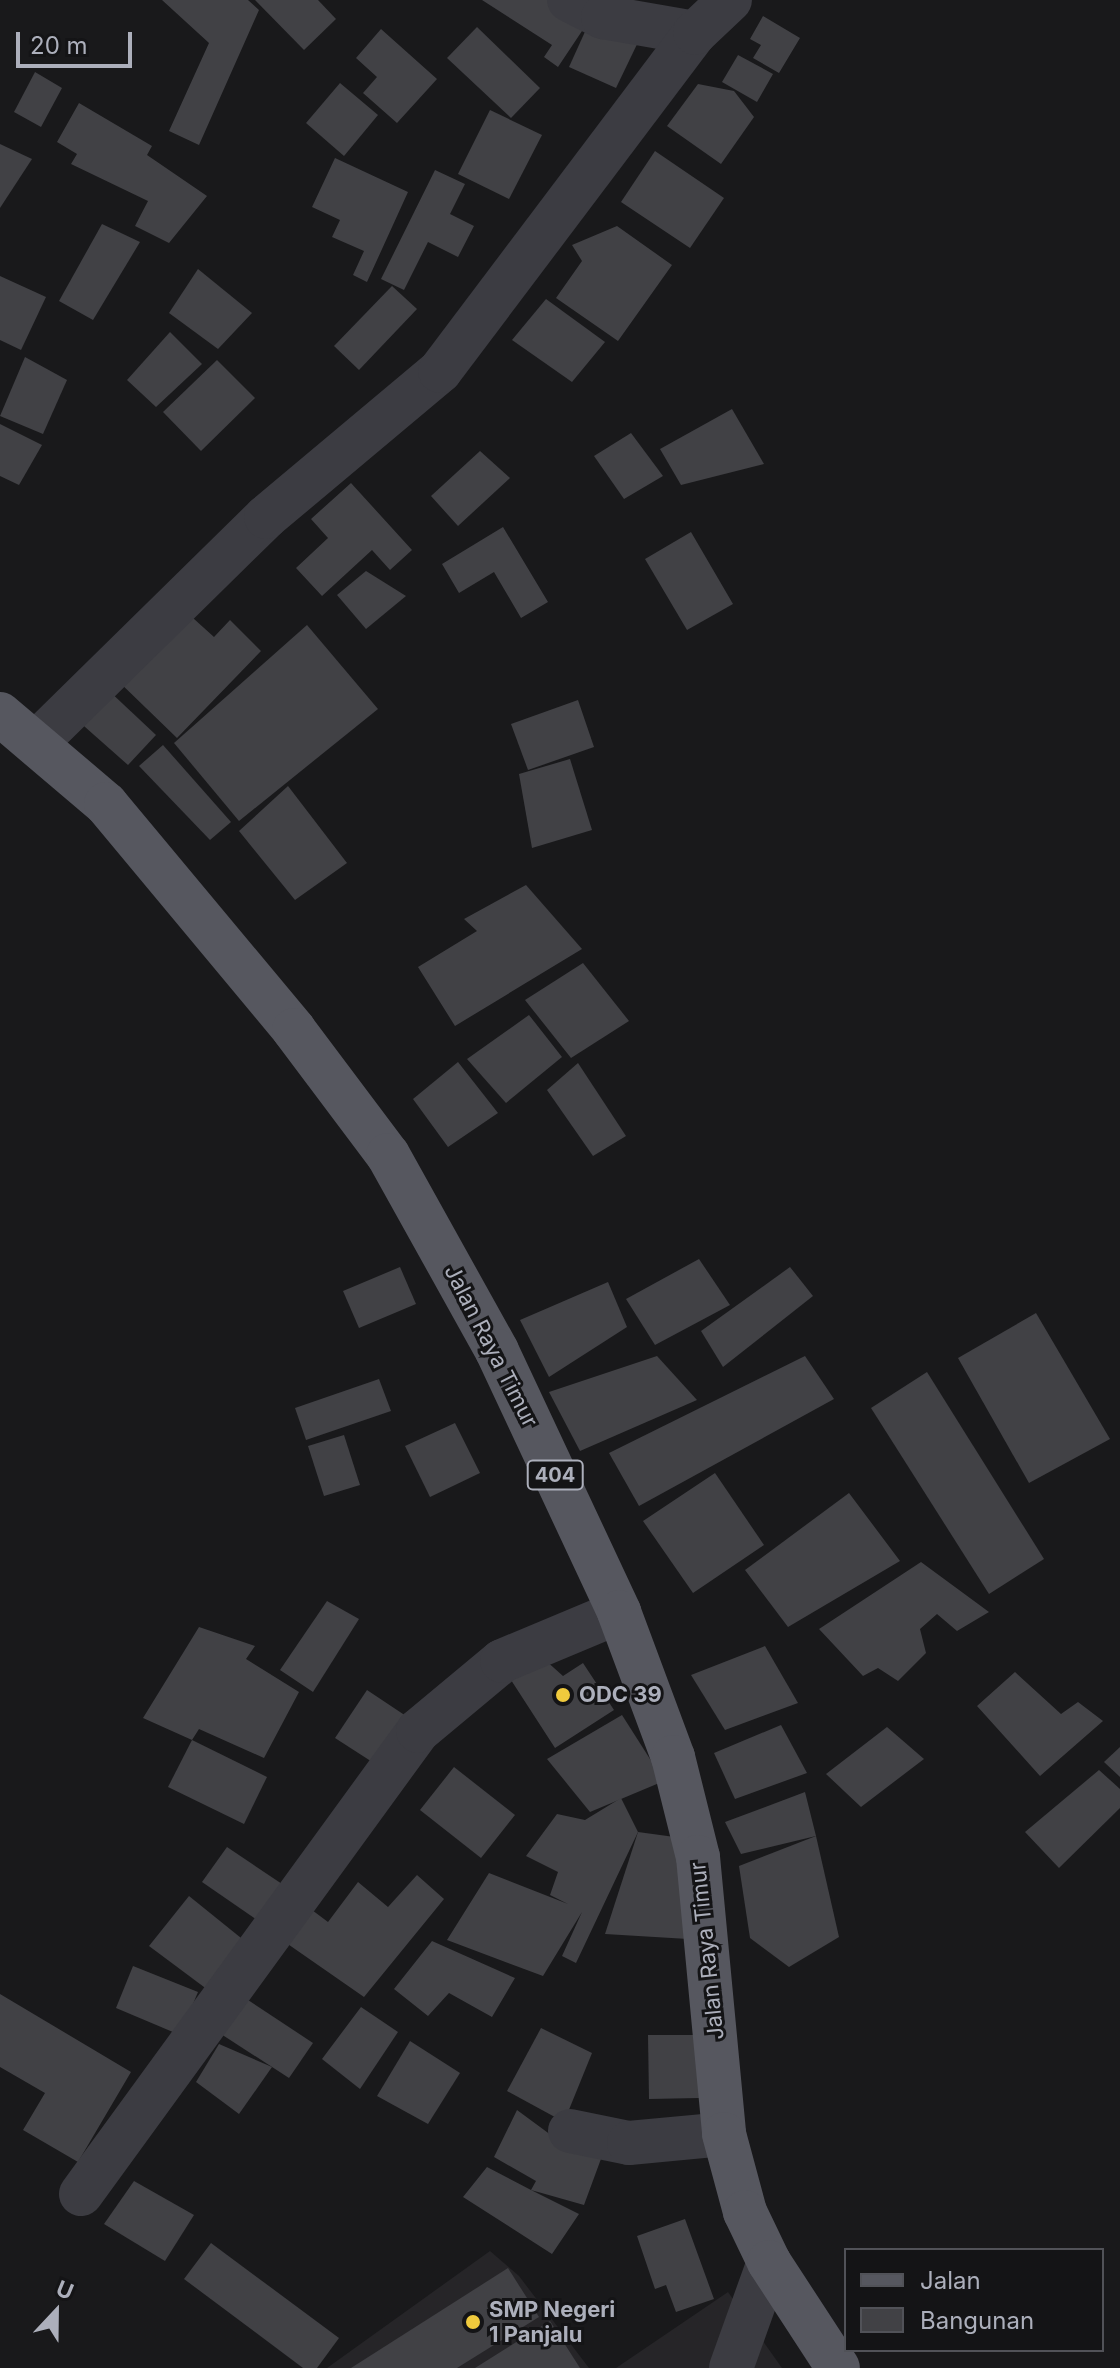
<!DOCTYPE html>
<style>
body{margin:0}
#map{position:relative;width:1120px;height:2368px;overflow:hidden;background:#19191b;font-family:Inter,sans-serif}
div>[style]{position:absolute}
[style*='--x']{left:calc(var(--x)*1px);top:calc(var(--y)*1px);width:calc(var(--w)*1px);rotate:calc(var(--a)*1deg)}
.built>*{inset:0;background:#262528}
.building>*{inset:0;background:#414145}
.minor>*{height:44px;margin:-22px;padding:0 22px;transform-origin:22px;border-radius:22px;background:#3c3c42}
.major>*{height:44px;margin:-22px;padding:0 22px;transform-origin:22px;border-radius:22px;background:#56575f}
.dots>*{width:22px;height:22px;translate:-50% -50%;box-sizing:border-box;border:4px solid #141416;border-radius:50%}
span{translate:-50% -50%;white-space:nowrap;text-align:center;line-height:1.15;-webkit-text-stroke:6px #141416;paint-order:stroke}
.shield-label span{padding:2px 6px;background:#141416;border:2px solid;border-radius:6px;-webkit-text-stroke-width:0}
.shield-label{font-size:20px;color:#acafbb;font-weight:700}
.street-label{font-size:22px;color:#acafbb}
.poi-label{font-size:22px;color:#acafbb;font-weight:700}
.left{translate:0 -50%;text-align:left}
.legend{position:absolute;left:844px;top:2248px;width:260px;height:104px;box-sizing:border-box;background:#141416;border:2px solid #515258;margin:0;padding:10px 14px;list-style:none;font-size:24px;color:#acafbb}
.legend li{display:flex;align-items:center;gap:16px;height:40px}
.legend b{width:40px;border:2px solid #515258}
.north{position:absolute;left:16px;top:2272px;width:80px;height:80px;-webkit-text-stroke:6px #141416;paint-order:stroke;rotate:22deg;font-size:22px;font-weight:700;line-height:32px;text-align:center;color:#acafbb}
.north::after{content:'';display:block;margin:auto;width:28px;height:36px;background:#acafbb;clip-path:polygon(50% 0,100% 100%,50% 72%,0 100%)}
.scale{position:absolute;left:16px;top:32px;width:116px;height:36px;box-sizing:border-box;border:4px solid #acafbb;border-top:0;padding-left:10px;font-size:24px;line-height:28px;white-space:nowrap;color:#acafbb;-webkit-text-stroke:6px #141416;paint-order:stroke}
</style>
<div id="map">
<div class="built">
<div style="clip-path:polygon(490px 2251px,519px 2276px,589px 2368px,327px 2368px)"></div>
<div style="clip-path:polygon(728px 2292px,782px 2368px,616px 2368px)"></div>
</div>
<div class="building">
<div style="clip-path:polygon(162px 0,248px 0,259px 10px,199px 145px,169px 131px,209px 43px)"></div>
<div style="clip-path:polygon(255px 0,318px 0,336px 19px,304px 50px)"></div>
<div style="clip-path:polygon(482px 0,555px 0,588px 22px,558px 67px,544px 57px,552px 45px)"></div>
<div style="clip-path:polygon(593px 14px,641px 36px,616px 88px,569px 67px)"></div>
<div style="clip-path:polygon(763px 16px,800px 38px,779px 73px,753px 58px,761px 45px,750px 39px)"></div>
<div style="clip-path:polygon(477px 27px,540px 88px,511px 118px,447px 58px)"></div>
<div style="clip-path:polygon(381px 29px,437px 79px,397px 123px,363px 93px,377px 77px,356px 58px)"></div>
<div style="clip-path:polygon(738px 55px,773px 74px,757px 102px,722px 82px)"></div>
<div style="clip-path:polygon(35px 72px,62px 88px,41px 127px,14px 112px)"></div>
<div style="clip-path:polygon(340px 83px,378px 115px,344px 156px,306px 123px)"></div>
<div style="clip-path:polygon(698px 84px,734px 91px,754px 117px,721px 164px,667px 126px)"></div>
<div style="clip-path:polygon(79px 103px,152px 146px,147px 155px,207px 196px,169px 243px,135px 226px,148px 201px,71px 164px,77px 154px,57px 142px)"></div>
<div style="clip-path:polygon(490px 110px,542px 135px,509px 199px,458px 174px)"></div>
<div style="clip-path:polygon(0 144px,32px 159px,0 208px)"></div>
<div style="clip-path:polygon(655px 151px,724px 198px,690px 248px,621px 202px)"></div>
<div style="clip-path:polygon(335px 158px,408px 192px,367px 282px,353px 275px,364px 251px,332px 237px,340px 220px,312px 207px)"></div>
<div style="clip-path:polygon(435px 170px,465px 184px,450px 214px,474px 226px,458px 257px,428px 242px,404px 290px,381px 279px)"></div>
<div style="clip-path:polygon(102px 224px,140px 242px,93px 320px,59px 301px)"></div>
<div style="clip-path:polygon(617px 226px,672px 265px,618px 341px,556px 298px,582px 261px,572px 245px)"></div>
<div style="clip-path:polygon(198px 269px,252px 313px,218px 349px,169px 313px)"></div>
<div style="clip-path:polygon(0 276px,46px 297px,21px 350px,0 340px)"></div>
<div style="clip-path:polygon(392px 286px,417px 309px,359px 370px,334px 346px)"></div>
<div style="clip-path:polygon(546px 299px,605px 342px,572px 382px,512px 340px)"></div>
<div style="clip-path:polygon(170px 332px,202px 364px,156px 407px,127px 380px)"></div>
<div style="clip-path:polygon(25px 357px,67px 380px,43px 434px,0 416px)"></div>
<div style="clip-path:polygon(217px 360px,255px 398px,201px 451px,163px 412px)"></div>
<div style="clip-path:polygon(732px 409px,764px 464px,681px 485px,660px 449px)"></div>
<div style="clip-path:polygon(0 424px,42px 445px,19px 485px,0 476px)"></div>
<div style="clip-path:polygon(631px 433px,663px 476px,624px 499px,594px 456px)"></div>
<div style="clip-path:polygon(480px 451px,510px 478px,458px 526px,431px 496px)"></div>
<div style="clip-path:polygon(351px 483px,412px 550px,390px 570px,372px 550px,322px 596px,296px 568px,328px 538px,311px 519px)"></div>
<div style="clip-path:polygon(503px 527px,548px 602px,521px 618px,494px 572px,459px 593px,442px 564px)"></div>
<div style="clip-path:polygon(691px 532px,733px 604px,687px 630px,645px 559px)"></div>
<div style="clip-path:polygon(366px 571px,406px 596px,366px 629px,337px 595px)"></div>
<div style="clip-path:polygon(183px 609px,214px 637px,230px 620px,261px 651px,177px 738px,115px 678px)"></div>
<div style="clip-path:polygon(307px 625px,378px 709px,239px 821px,174px 743px)"></div>
<div style="clip-path:polygon(106px 688px,156px 735px,128px 765px,76px 719px)"></div>
<div style="clip-path:polygon(578px 700px,594px 747px,528px 770px,511px 724px)"></div>
<div style="clip-path:polygon(163px 745px,231px 822px,210px 840px,139px 766px)"></div>
<div style="clip-path:polygon(570px 759px,592px 830px,532px 848px,519px 774px)"></div>
<div style="clip-path:polygon(288px 786px,347px 863px,295px 900px,239px 831px)"></div>
<div style="clip-path:polygon(526px 885px,582px 949px,455px 1026px,418px 967px,477px 931px,464px 919px)"></div>
<div style="clip-path:polygon(583px 963px,629px 1021px,571px 1058px,525px 1000px)"></div>
<div style="clip-path:polygon(529px 1015px,562px 1057px,506px 1103px,467px 1059px)"></div>
<div style="clip-path:polygon(458px 1062px,498px 1113px,448px 1147px,413px 1099px)"></div>
<div style="clip-path:polygon(578px 1063px,626px 1136px,593px 1156px,547px 1090px)"></div>
<div style="clip-path:polygon(699px 1259px,730px 1305px,655px 1345px,626px 1299px)"></div>
<div style="clip-path:polygon(400px 1267px,416px 1304px,359px 1328px,343px 1291px)"></div>
<div style="clip-path:polygon(790px 1267px,813px 1296px,723px 1367px,701px 1331px)"></div>
<div style="clip-path:polygon(608px 1282px,627px 1327px,549px 1377px,520px 1320px)"></div>
<div style="clip-path:polygon(1036px 1313px,1110px 1439px,1029px 1483px,958px 1358px)"></div>
<div style="clip-path:polygon(657px 1356px,697px 1400px,580px 1451px,549px 1392px)"></div>
<div style="clip-path:polygon(805px 1356px,834px 1399px,639px 1506px,609px 1453px)"></div>
<div style="clip-path:polygon(927px 1372px,1044px 1559px,989px 1594px,871px 1408px)"></div>
<div style="clip-path:polygon(379px 1379px,391px 1411px,306px 1440px,295px 1408px)"></div>
<div style="clip-path:polygon(455px 1423px,480px 1473px,430px 1497px,405px 1446px)"></div>
<div style="clip-path:polygon(344px 1435px,360px 1485px,324px 1496px,308px 1446px)"></div>
<div style="clip-path:polygon(715px 1473px,764px 1545px,693px 1593px,643px 1521px)"></div>
<div style="clip-path:polygon(849px 1493px,900px 1561px,788px 1627px,745px 1570px)"></div>
<div style="clip-path:polygon(921px 1562px,989px 1612px,957px 1631px,937px 1614px,920px 1629px,926px 1653px,898px 1681px,878px 1668px,863px 1676px,819px 1629px)"></div>
<div style="clip-path:polygon(327px 1601px,359px 1619px,313px 1692px,280px 1670px)"></div>
<div style="clip-path:polygon(199px 1627px,255px 1646px,246px 1659px,299px 1692px,264px 1758px,199px 1729px,192px 1740px,143px 1718px)"></div>
<div style="clip-path:polygon(765px 1646px,798px 1703px,725px 1730px,691px 1675px)"></div>
<div style="clip-path:polygon(544px 1659px,563px 1676px,583px 1663px,614px 1710px,555px 1748px,511px 1680px)"></div>
<div style="clip-path:polygon(1015px 1672px,1061px 1714px,1078px 1702px,1103px 1721px,1040px 1776px,977px 1706px)"></div>
<div style="clip-path:polygon(367px 1690px,412px 1720px,380px 1767px,335px 1738px)"></div>
<div style="clip-path:polygon(622px 1715px,664px 1781px,590px 1812px,547px 1759px)"></div>
<div style="clip-path:polygon(781px 1725px,807px 1773px,735px 1799px,714px 1753px)"></div>
<div style="clip-path:polygon(887px 1727px,924px 1759px,861px 1807px,826px 1774px)"></div>
<div style="clip-path:polygon(192px 1740px,267px 1777px,244px 1824px,168px 1787px)"></div>
<div style="clip-path:polygon(1120px 1747px,1120px 1777px,1104px 1762px)"></div>
<div style="clip-path:polygon(454px 1767px,515px 1815px,481px 1858px,420px 1810px)"></div>
<div style="clip-path:polygon(1099px 1770px,1120px 1789px,1120px 1808px,1059px 1868px,1025px 1832px)"></div>
<div style="clip-path:polygon(805px 1792px,816px 1836px,741px 1854px,725px 1822px)"></div>
<div style="clip-path:polygon(621px 1798px,638px 1832px,576px 1963px,562px 1956px,582px 1912px,543px 1976px,447px 1940px,489px 1873px,568px 1904px,550px 1895px,558px 1872px,526px 1856px,557px 1814px,585px 1820px)"></div>
<div style="clip-path:polygon(638px 1832px,682px 1838px,688px 1939px,605px 1934px)"></div>
<div style="clip-path:polygon(816px 1836px,839px 1937px,789px 1967px,750px 1938px,739px 1866px)"></div>
<div style="clip-path:polygon(227px 1847px,288px 1888px,263px 1924px,202px 1882px)"></div>
<div style="clip-path:polygon(417px 1875px,444px 1899px,364px 1997px,282px 1940px,308px 1907px,328px 1922px,358px 1882px,388px 1907px)"></div>
<div style="clip-path:polygon(189px 1896px,246px 1942px,208px 1990px,149px 1946px)"></div>
<div style="clip-path:polygon(432px 1941px,515px 1978px,492px 2017px,449px 1993px,428px 2016px,394px 1989px)"></div>
<div style="clip-path:polygon(133px 1966px,198px 1992px,180px 2035px,116px 2008px)"></div>
<div style="clip-path:polygon(0 1994px,131px 2072px,78px 2162px,23px 2130px,45px 2093px,0 2067px)"></div>
<div style="clip-path:polygon(245px 1998px,313px 2043px,289px 2078px,221px 2034px)"></div>
<div style="clip-path:polygon(361px 2007px,398px 2032px,360px 2089px,322px 2059px)"></div>
<div style="clip-path:polygon(541px 2028px,592px 2053px,564px 2122px,507px 2091px)"></div>
<div style="clip-path:polygon(648px 2035px,698px 2035px,699px 2098px,649px 2099px)"></div>
<div style="clip-path:polygon(410px 2041px,460px 2073px,428px 2124px,377px 2096px)"></div>
<div style="clip-path:polygon(219px 2044px,272px 2067px,239px 2114px,196px 2082px)"></div>
<div style="clip-path:polygon(517px 2110px,555px 2138px,605px 2148px,584px 2205px,531px 2190px,579px 2214px,552px 2254px,463px 2197px,487px 2167px,531px 2190px,536px 2181px,494px 2157px)"></div>
<div style="clip-path:polygon(134px 2181px,194px 2215px,165px 2261px,104px 2224px)"></div>
<div style="clip-path:polygon(685px 2219px,714px 2299px,676px 2312px,666px 2285px,655px 2289px,637px 2236px)"></div>
<div style="clip-path:polygon(211px 2243px,339px 2338px,317px 2368px,303px 2368px,184px 2279px)"></div>
<div style="clip-path:polygon(508px 2268px,539px 2317px,457px 2368px,351px 2368px)"></div>
<div style="clip-path:polygon(550px 2321px,580px 2368px,475px 2368px,483px 2363px)"></div>
</div>
<div class="minor">
<div style="--x:569;--y:0;--w:38;--a:27"></div>
<div style="--x:603;--y:17;--w:93;--a:9.9"></div>
<div style="--x:38;--y:741;--w:320;--a:-44.5"></div>
<div style="--x:266;--y:517;--w:227;--a:-40"></div>
<div style="--x:440;--y:371;--w:423;--a:-53"></div>
<div style="--x:695;--y:33;--w:48;--a:-43.3"></div>
<div style="--x:570;--y:2131;--w:60;--a:11.5"></div>
<div style="--x:629;--y:2143;--w:95;--a:-5.4"></div>
<div style="--x:81;--y:2194;--w:573;--a:-53.95"></div>
<div style="--x:418;--y:1731;--w:109;--a:-39.8"></div>
<div style="--x:502;--y:1661;--w:127;--a:-22.7"></div>
<div style="--x:731;--y:2368;--w:113;--a:-70.3"></div>
</div>
<div class="major">
<div style="--x:0;--y:714;--w:139;--a:40.3"></div>
<div style="--x:106;--y:804;--w:294;--a:50.2"></div>
<div style="--x:294;--y:1030;--w:156;--a:53.1"></div>
<div style="--x:388;--y:1155;--w:224;--a:60.9"></div>
<div style="--x:497;--y:1351;--w:288;--a:64.9"></div>
<div style="--x:619;--y:1612;--w:155;--a:69.6"></div>
<div style="--x:673;--y:1757;--w:103;--a:76"></div>
<div style="--x:698;--y:1857;--w:278;--a:84.6"></div>
<div style="--x:724;--y:2134;--w:81;--a:74.9"></div>
<div style="--x:745;--y:2212;--w:55;--a:64.4"></div>
<div style="--x:769;--y:2262;--w:126;--a:56.9"></div>
</div>
<div class="dots">
<div style="left:563px;top:1695px;background:#f0ca3d"></div>
<div style="left:473px;top:2322px;background:#f0ca3d"></div>
</div>
<div class="shield-label">
<span style="left:555px;top:1475px">404</span>
</div>
<div class="street-label">
<span style="left:491px;top:1346px;rotate:63deg">Jalan Raya Timur</span>
<span style="left:707px;top:1951px;rotate:-96deg">Jalan Raya Timur</span>
</div>
<div class="poi-label">
<span class="left" style="left:579px;top:1695px">ODC 39</span>
<span class="left" style="left:489px;top:2322px">SMP Negeri<br>1 Panjalu</span>
</div>
<ul class="legend">
<li><b style="height:10px;background:#56575f"></b>Jalan</li>
<li><b style="height:22px;background:#414145"></b>Bangunan</li>
</ul>
<div class="north">U</div>
<div class="scale">20 m</div>
</div>
